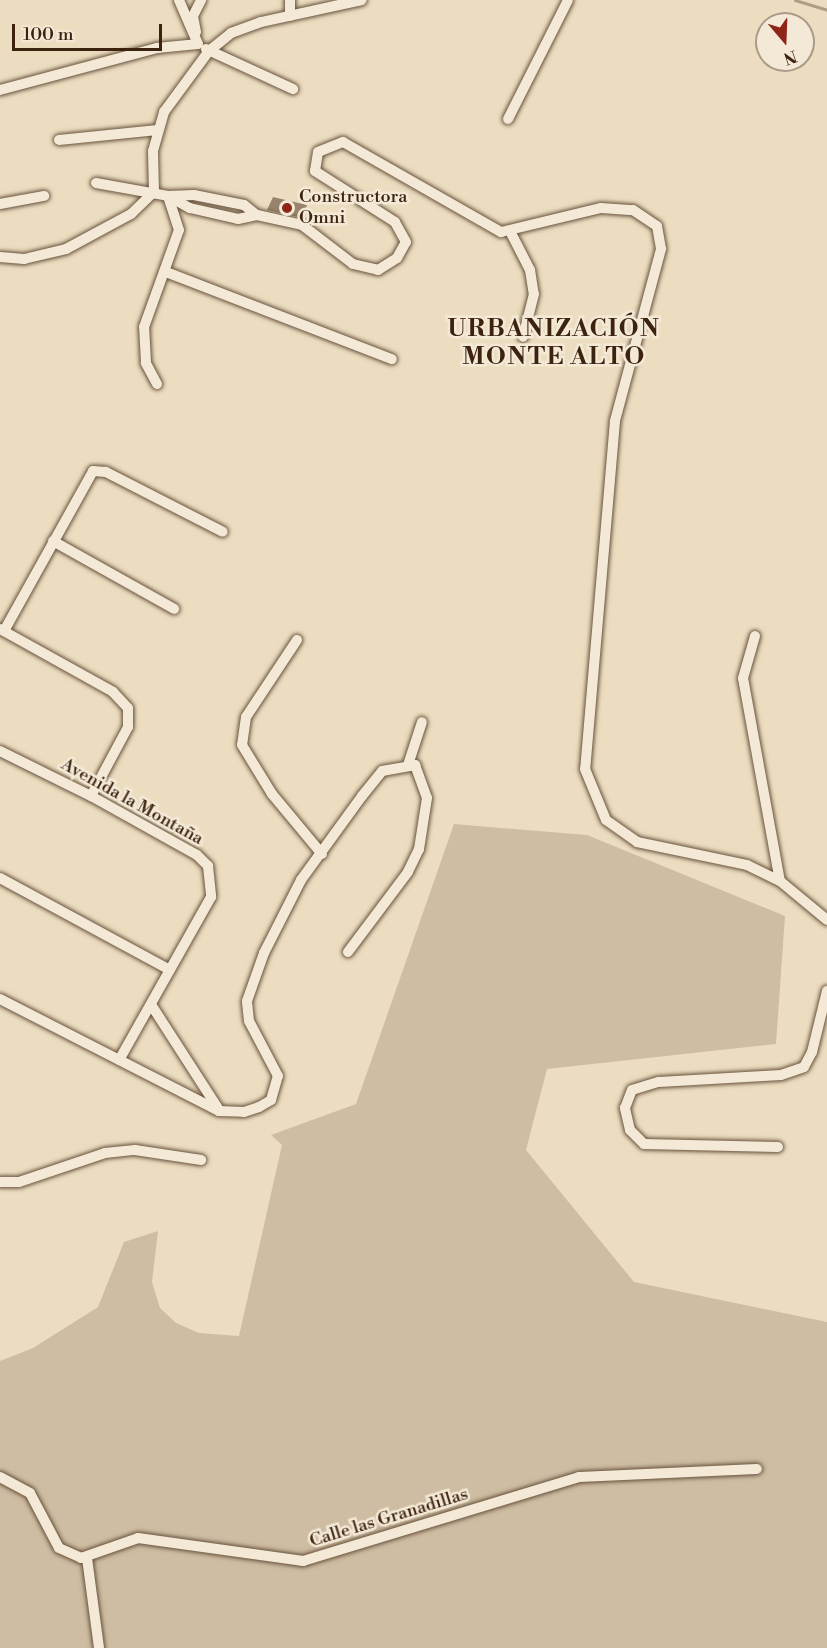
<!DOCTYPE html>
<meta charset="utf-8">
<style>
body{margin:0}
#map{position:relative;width:827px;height:1648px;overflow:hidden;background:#ecddc0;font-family:"Libre Bodoni",serif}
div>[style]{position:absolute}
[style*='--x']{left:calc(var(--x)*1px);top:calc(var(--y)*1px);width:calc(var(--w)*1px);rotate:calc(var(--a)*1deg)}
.green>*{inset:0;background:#cebda2}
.stream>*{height:3px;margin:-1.5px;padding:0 1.5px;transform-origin:1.5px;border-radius:1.5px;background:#b09e84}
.building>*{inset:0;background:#98846c}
.roads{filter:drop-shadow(0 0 2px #68523c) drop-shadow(0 0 2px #68523c)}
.street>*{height:10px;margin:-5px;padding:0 5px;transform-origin:5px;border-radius:5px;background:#f3e9d6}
.dots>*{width:16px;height:16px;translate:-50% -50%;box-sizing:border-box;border:3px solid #f3e9d6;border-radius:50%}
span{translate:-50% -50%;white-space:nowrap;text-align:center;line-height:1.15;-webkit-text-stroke:5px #f3e9d6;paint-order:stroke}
.poi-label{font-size:18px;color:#3c2310}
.left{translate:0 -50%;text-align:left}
.street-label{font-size:18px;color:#3c2310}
.district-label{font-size:24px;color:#3c2310;font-weight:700;letter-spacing:1.5px}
.north{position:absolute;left:755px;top:12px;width:60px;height:60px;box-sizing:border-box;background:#f3e9d6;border:2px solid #aa9a87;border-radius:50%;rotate:161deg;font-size:16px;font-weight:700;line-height:24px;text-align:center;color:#3c2310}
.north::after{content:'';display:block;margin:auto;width:21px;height:27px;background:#8f2418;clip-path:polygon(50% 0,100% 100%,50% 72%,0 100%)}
.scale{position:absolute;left:12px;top:24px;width:150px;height:27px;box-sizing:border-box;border:3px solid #3c2310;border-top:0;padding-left:8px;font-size:18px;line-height:21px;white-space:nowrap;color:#3c2310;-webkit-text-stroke:4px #f3e9d6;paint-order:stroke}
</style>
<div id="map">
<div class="green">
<div style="clip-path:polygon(454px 824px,587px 835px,785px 916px,776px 1044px,547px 1069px,526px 1150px,634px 1282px,827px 1322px,827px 1648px,0 1648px,0 1361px,33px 1348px,98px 1307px,124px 1242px,158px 1231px,152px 1282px,160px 1308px,176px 1323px,199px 1333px,239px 1336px,282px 1145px,271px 1135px,356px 1104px)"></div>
</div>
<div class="stream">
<div style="--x:795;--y:0;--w:34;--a:17"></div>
</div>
<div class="building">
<div style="clip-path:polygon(273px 197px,307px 205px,303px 218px,267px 210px)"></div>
</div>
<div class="roads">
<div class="street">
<div style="--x:290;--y:0;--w:16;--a:90"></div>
<div style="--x:196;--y:32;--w:16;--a:-101"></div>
<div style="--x:193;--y:16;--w:18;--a:-63"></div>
<div style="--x:206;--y:49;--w:96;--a:24.7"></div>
<div style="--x:0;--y:90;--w:163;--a:-15"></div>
<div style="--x:157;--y:48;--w:41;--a:-5.6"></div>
<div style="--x:198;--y:44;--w:48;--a:-113.4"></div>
<div style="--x:508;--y:119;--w:133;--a:-63.2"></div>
<div style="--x:59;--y:140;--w:99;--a:-5.8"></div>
<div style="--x:96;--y:183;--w:73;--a:10.2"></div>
<div style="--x:168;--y:196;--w:26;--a:-2"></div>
<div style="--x:194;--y:195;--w:51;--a:11.3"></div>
<div style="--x:244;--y:205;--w:16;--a:38"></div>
<div style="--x:168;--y:196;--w:25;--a:29"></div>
<div style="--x:190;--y:208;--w:49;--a:12.9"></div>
<div style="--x:238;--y:219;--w:19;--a:-12"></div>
<div style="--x:257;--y:215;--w:46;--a:12.5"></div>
<div style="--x:302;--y:225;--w:64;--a:37.4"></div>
<div style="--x:353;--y:264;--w:26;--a:13"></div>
<div style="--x:378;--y:270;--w:22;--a:-32"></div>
<div style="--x:397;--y:258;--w:18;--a:-61"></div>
<div style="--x:406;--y:242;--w:23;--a:-119"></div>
<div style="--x:395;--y:222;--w:95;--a:-147.5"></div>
<div style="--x:315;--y:171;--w:19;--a:-81"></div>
<div style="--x:318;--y:152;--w:27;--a:-22"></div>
<div style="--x:343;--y:142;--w:182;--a:29.7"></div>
<div style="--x:501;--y:232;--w:103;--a:-13.5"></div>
<div style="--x:601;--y:208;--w:32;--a:4"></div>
<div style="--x:633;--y:210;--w:29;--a:34"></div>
<div style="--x:657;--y:226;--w:23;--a:80"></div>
<div style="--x:661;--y:249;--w:178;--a:105"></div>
<div style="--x:615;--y:421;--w:349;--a:94.9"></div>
<div style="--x:585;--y:769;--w:55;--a:67.6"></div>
<div style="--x:606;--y:820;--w:38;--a:35"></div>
<div style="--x:637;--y:842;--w:112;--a:11.8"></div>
<div style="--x:747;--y:865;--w:37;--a:26"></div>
<div style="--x:780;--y:881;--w:61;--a:39.7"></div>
<div style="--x:0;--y:204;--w:45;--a:-10.3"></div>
<div style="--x:511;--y:233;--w:42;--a:62.8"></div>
<div style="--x:530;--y:270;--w:24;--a:81"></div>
<div style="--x:534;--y:294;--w:44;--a:104.3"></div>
<div style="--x:0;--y:257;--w:24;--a:5"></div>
<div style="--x:24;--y:259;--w:43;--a:-13.4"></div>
<div style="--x:66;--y:249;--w:74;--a:-28.3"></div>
<div style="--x:131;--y:214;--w:32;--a:-44"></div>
<div style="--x:154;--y:192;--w:41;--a:-91.4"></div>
<div style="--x:153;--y:151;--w:41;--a:-74.2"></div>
<div style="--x:164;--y:112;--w:76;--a:-53.6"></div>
<div style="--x:209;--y:51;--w:28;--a:-39"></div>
<div style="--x:231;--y:33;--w:32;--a:-20"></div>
<div style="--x:261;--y:22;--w:103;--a:-12.3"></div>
<div style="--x:166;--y:272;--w:242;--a:21.1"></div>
<div style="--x:157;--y:384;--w:24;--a:-118"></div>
<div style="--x:146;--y:363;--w:36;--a:-93"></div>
<div style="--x:144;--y:327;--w:103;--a:-70.2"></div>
<div style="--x:179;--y:230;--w:33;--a:-108"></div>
<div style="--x:53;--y:541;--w:139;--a:29.3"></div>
<div style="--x:0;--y:629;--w:129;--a:29.1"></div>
<div style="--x:113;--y:692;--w:22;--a:47"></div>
<div style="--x:128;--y:708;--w:19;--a:90"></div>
<div style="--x:128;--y:727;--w:78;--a:118.2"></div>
<div style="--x:4;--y:631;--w:183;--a:-60.9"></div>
<div style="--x:93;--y:471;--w:13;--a:4"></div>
<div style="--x:106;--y:472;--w:131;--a:27.1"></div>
<div style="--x:755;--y:636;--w:44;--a:105.9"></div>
<div style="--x:743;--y:678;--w:206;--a:79.7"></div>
<div style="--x:297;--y:640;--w:92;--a:123.5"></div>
<div style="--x:246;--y:717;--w:28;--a:98"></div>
<div style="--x:242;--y:745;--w:57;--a:58.5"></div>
<div style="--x:272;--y:794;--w:78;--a:50.2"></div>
<div style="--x:0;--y:751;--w:102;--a:26.3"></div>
<div style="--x:91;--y:796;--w:121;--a:29.1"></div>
<div style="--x:197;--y:855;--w:16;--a:45"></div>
<div style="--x:208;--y:866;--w:31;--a:84"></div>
<div style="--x:211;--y:897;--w:187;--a:119.4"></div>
<div style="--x:408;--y:765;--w:45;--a:-72"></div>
<div style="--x:0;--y:878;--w:193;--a:28.4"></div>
<div style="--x:0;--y:999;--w:246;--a:27.1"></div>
<div style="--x:219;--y:1111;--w:25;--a:2"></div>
<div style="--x:244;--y:1112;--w:16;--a:-18"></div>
<div style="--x:259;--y:1107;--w:14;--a:-30"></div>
<div style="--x:271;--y:1100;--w:25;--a:-74"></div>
<div style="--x:278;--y:1076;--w:62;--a:-117.8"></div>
<div style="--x:249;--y:1021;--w:20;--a:-96"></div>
<div style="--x:247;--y:1001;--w:51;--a:-70.5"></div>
<div style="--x:264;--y:953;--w:82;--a:-63.1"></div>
<div style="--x:301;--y:880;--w:104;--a:-54"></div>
<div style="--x:362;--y:796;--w:32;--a:-51"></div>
<div style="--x:382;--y:771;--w:34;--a:-10"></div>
<div style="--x:415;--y:765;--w:35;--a:70"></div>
<div style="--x:427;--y:798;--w:52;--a:98.9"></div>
<div style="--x:419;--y:849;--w:25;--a:116"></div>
<div style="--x:408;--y:872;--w:100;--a:126.9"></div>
<div style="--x:152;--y:1006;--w:124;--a:57.2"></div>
<div style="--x:778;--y:1147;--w:134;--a:-178.7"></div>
<div style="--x:644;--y:1144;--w:20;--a:-135"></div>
<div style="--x:630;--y:1130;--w:23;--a:-103"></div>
<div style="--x:625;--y:1108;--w:19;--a:-69"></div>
<div style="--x:632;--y:1090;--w:28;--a:-17"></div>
<div style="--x:659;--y:1082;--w:122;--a:-3.3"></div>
<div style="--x:781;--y:1075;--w:24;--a:-19"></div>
<div style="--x:804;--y:1067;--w:17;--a:-62"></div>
<div style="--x:812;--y:1052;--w:63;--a:-76.2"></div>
<div style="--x:0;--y:1182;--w:19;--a:0"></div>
<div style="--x:19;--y:1182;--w:91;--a:-18.6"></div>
<div style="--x:105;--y:1153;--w:30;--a:-6"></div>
<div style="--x:135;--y:1150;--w:67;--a:8.6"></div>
<div style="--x:0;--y:1477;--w:34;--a:28"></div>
<div style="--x:30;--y:1493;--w:62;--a:62.2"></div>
<div style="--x:59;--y:1548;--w:24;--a:24"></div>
<div style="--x:81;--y:1558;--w:60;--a:-19.3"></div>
<div style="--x:138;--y:1538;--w:167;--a:7.9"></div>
<div style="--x:303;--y:1561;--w:288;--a:-16.9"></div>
<div style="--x:579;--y:1477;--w:178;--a:-2.6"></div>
<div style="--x:87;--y:1558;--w:91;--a:82.4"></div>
</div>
</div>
<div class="dots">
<div style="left:287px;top:208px;background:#8f2418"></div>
</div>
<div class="poi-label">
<span class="left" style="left:299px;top:208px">Constructora<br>Omni</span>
</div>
<div class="street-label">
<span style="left:132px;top:802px;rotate:29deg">Avenida la Montaña</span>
<span style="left:389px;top:1518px;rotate:-17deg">Calle las Granadillas</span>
</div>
<div class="district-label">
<span style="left:554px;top:344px">URBANIZACIÓN<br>MONTE ALTO</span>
</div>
<div class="north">N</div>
<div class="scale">100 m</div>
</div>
